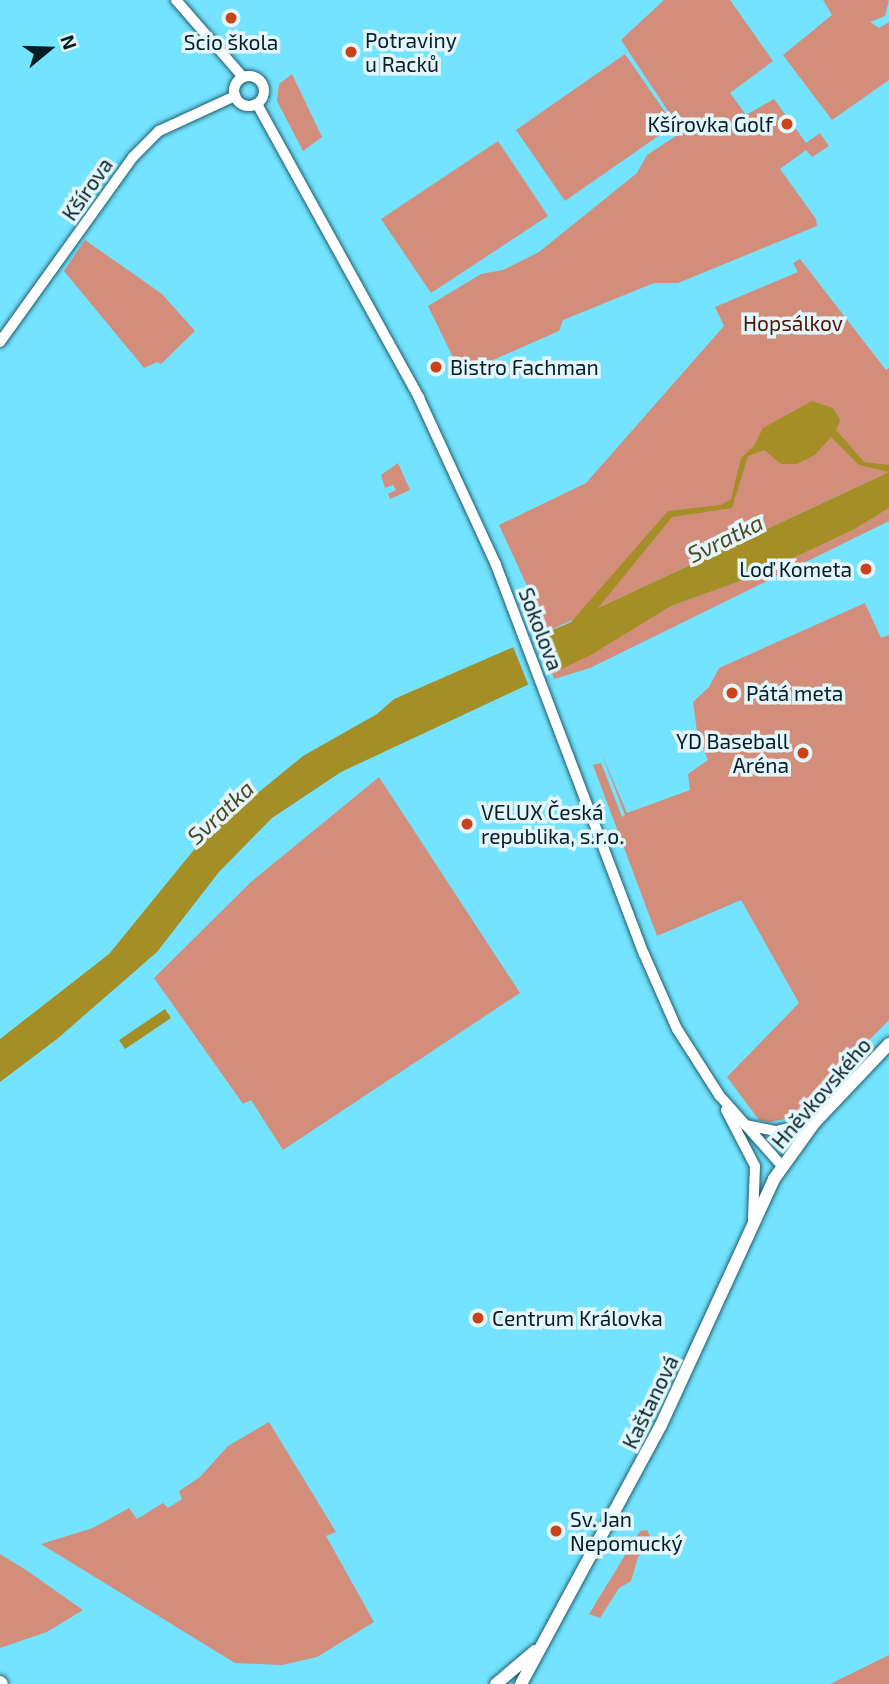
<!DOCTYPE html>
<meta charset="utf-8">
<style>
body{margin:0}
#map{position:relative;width:889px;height:1684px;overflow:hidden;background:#73e3ff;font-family:"Exo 2",sans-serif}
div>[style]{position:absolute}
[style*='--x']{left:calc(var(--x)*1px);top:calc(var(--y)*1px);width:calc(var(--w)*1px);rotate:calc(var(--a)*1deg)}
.green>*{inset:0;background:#d38e7b}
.water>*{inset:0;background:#a58e26}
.pier>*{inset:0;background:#73e3ff}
.roads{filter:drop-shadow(0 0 2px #205d6b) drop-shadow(0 0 2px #205d6b)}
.secondary>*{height:10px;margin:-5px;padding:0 5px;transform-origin:5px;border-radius:5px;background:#fff}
.secondary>.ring{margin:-5px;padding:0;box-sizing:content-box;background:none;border:10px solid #fff;border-radius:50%}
.primary>*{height:12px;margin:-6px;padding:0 6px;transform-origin:6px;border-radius:6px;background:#fff}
.highway>*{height:14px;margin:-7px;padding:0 7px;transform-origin:7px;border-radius:7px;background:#fff}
.dots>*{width:19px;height:19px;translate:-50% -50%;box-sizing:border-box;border:4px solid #e3f6fc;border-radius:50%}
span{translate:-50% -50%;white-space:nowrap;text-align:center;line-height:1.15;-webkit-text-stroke:7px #e3f6fc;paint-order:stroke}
.poi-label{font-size:21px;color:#051e24}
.left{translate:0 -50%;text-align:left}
.right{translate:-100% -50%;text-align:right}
.street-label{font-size:21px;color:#051e24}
.park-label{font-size:21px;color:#4e1404}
.water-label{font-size:23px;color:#51471e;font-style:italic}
.north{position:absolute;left:14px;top:14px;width:70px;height:70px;-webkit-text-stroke:5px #e3f6fc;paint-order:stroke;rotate:71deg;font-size:19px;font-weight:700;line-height:28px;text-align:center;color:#051e24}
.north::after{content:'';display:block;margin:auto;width:24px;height:32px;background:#051e24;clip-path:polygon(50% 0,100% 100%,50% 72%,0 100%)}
</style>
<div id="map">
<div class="green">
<div style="clip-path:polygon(664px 0,730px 0,773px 61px,730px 93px,746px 115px,774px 99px,806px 143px,820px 133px,829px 146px,812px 157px,806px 150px,780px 169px,816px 219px,817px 226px,678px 283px,654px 283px,563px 320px,559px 331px,461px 374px,428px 306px,481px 274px,503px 270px,539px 252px,637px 173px,647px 155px,682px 132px,621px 40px)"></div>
<div style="clip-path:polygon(823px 0,889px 0,885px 16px,870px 22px,879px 28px,889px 22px,889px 80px,832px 120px,783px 55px,832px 15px)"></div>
<div style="clip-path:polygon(625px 54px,674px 125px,565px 201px,516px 130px)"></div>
<div style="clip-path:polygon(292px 74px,322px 137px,303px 151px,277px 101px,279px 84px)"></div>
<div style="clip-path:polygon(498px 141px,548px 216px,431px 293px,381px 219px)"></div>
<div style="clip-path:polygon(85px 240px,162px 294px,195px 331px,161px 364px,157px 362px,144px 368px,64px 271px)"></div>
<div style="clip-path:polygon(800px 259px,886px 370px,889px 368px,889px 472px,538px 636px,520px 592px,528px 588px,499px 525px,586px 483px,724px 326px,715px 307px,798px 272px,793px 263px)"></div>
<div style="clip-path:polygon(398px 463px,410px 490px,390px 499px,388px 494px,396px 490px,393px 485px,385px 488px,381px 475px)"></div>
<div style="clip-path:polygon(889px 508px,889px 521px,590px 668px,554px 679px,552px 674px,671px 606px,757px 575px,855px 529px)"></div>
<div style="clip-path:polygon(865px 603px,881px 638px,889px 635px,889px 1020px,801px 1109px,785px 1119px,769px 1122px,759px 1120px,727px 1077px,799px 1003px,741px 900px,657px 936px,593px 765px,601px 763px,622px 817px,625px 815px,601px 752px,627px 813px,690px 790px,688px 774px,708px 760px,697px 732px,693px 702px,709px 687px,719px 668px)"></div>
<div style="clip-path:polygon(379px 777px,520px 993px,283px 1150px,251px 1100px,243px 1104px,154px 978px,251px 882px)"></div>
<div style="clip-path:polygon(269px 1422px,336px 1532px,326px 1536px,374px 1622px,317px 1657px,282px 1665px,235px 1663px,41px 1544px,93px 1528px,129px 1508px,137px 1519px,163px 1503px,168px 1508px,182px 1499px,179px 1491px,200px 1477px,228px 1446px)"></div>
<div style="clip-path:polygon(647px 1530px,653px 1543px,638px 1557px,631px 1581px,619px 1588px,600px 1618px,589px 1614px,640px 1531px)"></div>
<div style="clip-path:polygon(0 1554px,26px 1570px,83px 1610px,47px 1632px,0 1648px)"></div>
<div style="clip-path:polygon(889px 1655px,889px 1684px,830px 1684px)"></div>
</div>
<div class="water">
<div style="clip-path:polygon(812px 401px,833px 408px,840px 420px,836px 430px,864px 462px,889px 465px,889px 472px,859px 465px,831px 437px,815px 455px,797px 464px,781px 464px,764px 450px,748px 456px,732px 508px,672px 517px,598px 608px,889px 472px,889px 508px,855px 529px,757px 575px,671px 606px,589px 656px,341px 772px,272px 818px,219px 872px,157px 952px,57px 1039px,0 1082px,0 1039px,109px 954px,206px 835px,303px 756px,377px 714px,394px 699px,571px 622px,668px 511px,721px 505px,731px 499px,741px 458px,754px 446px,763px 428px)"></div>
<div style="clip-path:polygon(165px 1009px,171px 1018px,125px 1049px,119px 1040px)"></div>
</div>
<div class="pier">
<div style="clip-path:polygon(536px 633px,553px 677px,530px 689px,512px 644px)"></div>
</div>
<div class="roads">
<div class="secondary">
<div style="--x:176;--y:0;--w:102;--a:49"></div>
<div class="ring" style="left:234px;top:76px;width:20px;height:20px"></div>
<div style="--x:257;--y:104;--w:336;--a:61.1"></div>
<div style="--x:419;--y:398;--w:184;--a:65.2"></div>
<div style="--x:496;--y:565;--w:416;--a:69.2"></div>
<div style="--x:644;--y:954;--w:82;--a:66.3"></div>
<div style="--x:677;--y:1029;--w:78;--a:57.5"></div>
<div style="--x:719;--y:1095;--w:95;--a:48.4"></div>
<div style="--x:0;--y:342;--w:228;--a:-54.3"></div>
<div style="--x:133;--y:157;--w:37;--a:-45"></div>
<div style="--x:159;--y:131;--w:84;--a:-24.7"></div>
<div style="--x:726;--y:1110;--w:63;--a:62.6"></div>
<div style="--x:755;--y:1166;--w:53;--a:92.2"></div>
<div style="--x:745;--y:1125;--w:32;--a:11"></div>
<div style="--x:776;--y:1131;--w:40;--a:-13"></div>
</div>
<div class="primary">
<div style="--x:496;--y:1684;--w:51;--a:-40.2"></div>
<div style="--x:521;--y:1684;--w:294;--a:-61.6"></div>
<div style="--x:661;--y:1425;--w:271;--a:-65.3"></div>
<div style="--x:774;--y:1179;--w:70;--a:-54.3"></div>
<div style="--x:815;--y:1122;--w:108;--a:-46.5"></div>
</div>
<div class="highway">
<div style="--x:0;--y:1683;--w:1;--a:45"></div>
</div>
</div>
<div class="dots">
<div style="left:231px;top:18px;background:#cb4219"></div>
<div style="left:351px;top:52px;background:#cb4219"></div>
<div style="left:787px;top:124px;background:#cb4219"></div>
<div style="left:436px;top:367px;background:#cb4219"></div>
<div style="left:866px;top:569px;background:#cb4219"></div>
<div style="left:732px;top:693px;background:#cb4219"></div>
<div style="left:803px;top:753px;background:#cb4219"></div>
<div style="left:467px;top:824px;background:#cb4219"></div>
<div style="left:478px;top:1318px;background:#cb4219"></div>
<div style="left:556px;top:1531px;background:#cb4219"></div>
</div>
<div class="poi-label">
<span class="left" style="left:365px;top:52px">Potraviny<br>u Racků</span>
<span style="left:231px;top:42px">Scio škola</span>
<span class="right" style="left:773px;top:124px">Kšírovka Golf</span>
<span class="left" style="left:450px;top:367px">Bistro Fachman</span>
<span class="right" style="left:852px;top:569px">Loď Kometa</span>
<span class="left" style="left:746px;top:693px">Pátá meta</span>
<span class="right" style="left:789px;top:753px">YD Baseball<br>Aréna</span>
<span class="left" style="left:481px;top:824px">VELUX Česká<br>republika, s.r.o.</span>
<span class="left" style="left:492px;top:1318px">Centrum Královka</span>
<span class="left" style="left:570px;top:1531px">Sv. Jan<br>Nepomucký</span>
</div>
<div class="street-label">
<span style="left:87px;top:189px;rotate:-55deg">Kšírova</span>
<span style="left:541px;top:629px;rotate:69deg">Sokolova</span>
<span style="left:821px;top:1093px;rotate:-49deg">Hněvkovského</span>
<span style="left:650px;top:1402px;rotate:-64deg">Kaštanová</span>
</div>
<div class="park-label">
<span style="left:793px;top:323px">Hopsálkov</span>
</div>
<div class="water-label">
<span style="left:725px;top:538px;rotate:-26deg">Svratka</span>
<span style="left:220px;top:812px;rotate:-43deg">Svratka</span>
</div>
<div class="north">N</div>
</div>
